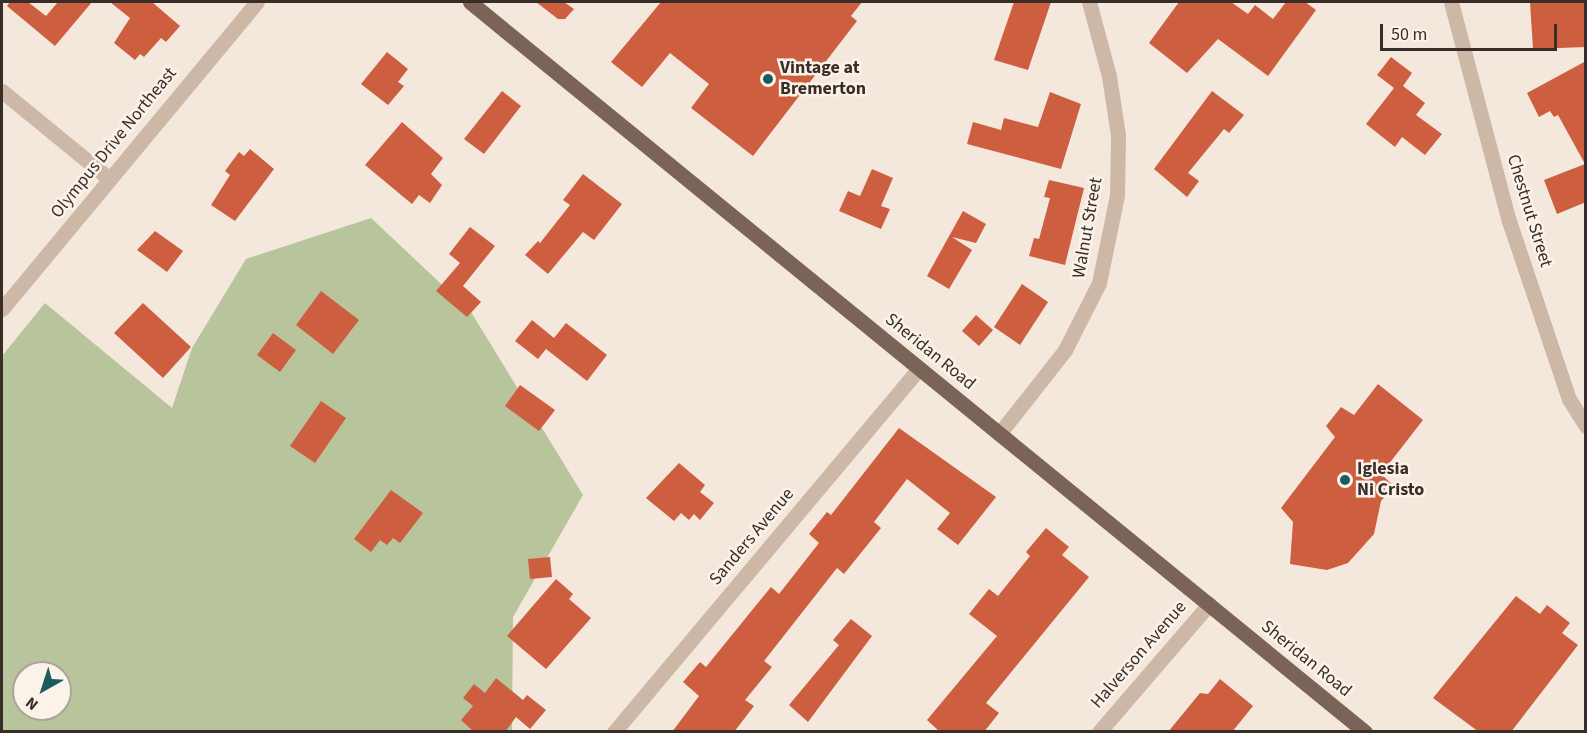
<!DOCTYPE html>
<style>
body{margin:0}
#map{position:relative;width:1587px;height:733px;overflow:hidden;background:#f4e8dc;font-family:"Source Sans 3",sans-serif}
div>[style]{position:absolute}
[style*='--x']{left:calc(var(--x)*1px);top:calc(var(--y)*1px);width:calc(var(--w)*1px);rotate:calc(var(--a)*1deg)}
.green>*{inset:0;background:#b8c49b}
.building>*{inset:0;background:#ce5e40}
.minor>*{height:15px;margin:-7.5px;padding:0 7.5px;transform-origin:7.5px;border-radius:7.5px;background:#cdb7a7}
.major>*{height:15px;margin:-7.5px;padding:0 7.5px;transform-origin:7.5px;border-radius:7.5px;background:#7c6358}
.dots>*{width:16px;height:16px;translate:-50% -50%;box-sizing:border-box;border:3px solid #fbf2e9;border-radius:50%}
span{translate:-50% -50%;white-space:nowrap;text-align:center;line-height:1.15;-webkit-text-stroke:5px #fbf2e9;paint-order:stroke}
.poi-label{font-size:18px;color:#392d28;font-weight:700}
.left{translate:0 -50%;text-align:left}
.street-label{font-size:18px;color:#392d28}
.frame{position:absolute;inset:0;border:3px solid #392d28;pointer-events:none}
.north{position:absolute;left:12px;top:661px;width:60px;height:60px;box-sizing:border-box;background:#fbf2e9;border:2px solid #ada39c;border-radius:50%;rotate:219deg;font-size:16px;font-weight:700;line-height:24px;text-align:center;color:#392d28}
.north::after{content:'';display:block;margin:auto;width:21px;height:27px;background:#1a5b5e;clip-path:polygon(50% 0,100% 100%,50% 72%,0 100%)}
.scale{position:absolute;left:1380px;top:24px;width:177px;height:27px;box-sizing:border-box;border:3px solid #392d28;border-top:0;padding-left:8px;font-size:18px;line-height:21px;white-space:nowrap;color:#392d28;-webkit-text-stroke:4px #fbf2e9;paint-order:stroke}
</style>
<div id="map">
<div class="green">
<div style="clip-path:polygon(evenodd,371px 218px,471px 312px,583px 495px,513px 617px,512px 731px,2px 732px,2px 356px,45px 303px,172px 408px,192px 348px,246px 259px,371px 218px,24px 673px,60px 673px,60px 709px,24px 709px,24px 673px)"></div>
</div>
<div class="building">
<div style="clip-path:polygon(10px 2px,28px 2px,46px 16px,58px 2px,92px 2px,55px 46px,7px 6px)"></div>
<div style="clip-path:polygon(110px 2px,152px 2px,180px 26px,166px 42px,161px 38px,144px 57px,140px 54px,135px 60px,114px 43px,130px 18px)"></div>
<div style="clip-path:polygon(536px 2px,564px 2px,574px 9px,565px 19px,558px 19px)"></div>
<div style="clip-path:polygon(661px 2px,862px 2px,851px 16px,857px 21px,753px 156px,691px 108px,709px 84px,670px 53px,642px 87px,611px 62px)"></div>
<div style="clip-path:polygon(1014px 2px,1051px 2px,1028px 70px,994px 60px)"></div>
<div style="clip-path:polygon(1179px 2px,1231px 2px,1248px 14px,1255px 5px,1273px 19px,1286px 2px,1305px 2px,1316px 10px,1268px 76px,1218px 39px,1187px 73px,1149px 43px)"></div>
<div style="clip-path:polygon(1530px 2px,1586px 2px,1586px 47px,1533px 49px)"></div>
<div style="clip-path:polygon(387px 52px,408px 69px,398px 82px,404px 86px,388px 105px,361px 84px)"></div>
<div style="clip-path:polygon(1391px 57px,1412px 73px,1403px 86px,1425px 103px,1416px 115px,1442px 134px,1425px 155px,1402px 137px,1395px 147px,1366px 124px,1394px 88px,1377px 75px)"></div>
<div style="clip-path:polygon(1586px 61px,1586px 202px,1557px 214px,1544px 180px,1585px 164px,1558px 115px,1554px 117px,1550px 111px,1539px 117px,1527px 93px)"></div>
<div style="clip-path:polygon(502px 91px,521px 106px,484px 154px,464px 139px)"></div>
<div style="clip-path:polygon(1212px 91px,1244px 115px,1229px 133px,1224px 129px,1188px 173px,1199px 181px,1187px 197px,1154px 169px)"></div>
<div style="clip-path:polygon(1050px 92px,1081px 104px,1061px 169px,967px 144px,973px 122px,1001px 130px,1004px 118px,1038px 127px)"></div>
<div style="clip-path:polygon(402px 122px,443px 158px,431px 174px,442px 185px,430px 203px,419px 195px,412px 204px,365px 165px)"></div>
<div style="clip-path:polygon(250px 149px,274px 169px,235px 221px,211px 205px,230px 175px,225px 171px,239px 152px,244px 156px)"></div>
<div style="clip-path:polygon(872px 169px,893px 178px,881px 206px,890px 209px,881px 229px,839px 211px,848px 191px,860px 196px)"></div>
<div style="clip-path:polygon(583px 174px,622px 204px,594px 240px,583px 232px,548px 274px,525px 255px,538px 241px,540px 243px,570px 205px,563px 200px)"></div>
<div style="clip-path:polygon(1049px 180px,1084px 188px,1065px 265px,1029px 256px,1034px 238px,1039px 239px,1050px 198px,1044px 197px)"></div>
<div style="clip-path:polygon(963px 211px,986px 224px,976px 243px,952px 237px,972px 250px,949px 289px,927px 276px)"></div>
<div style="clip-path:polygon(470px 227px,495px 246px,463px 286px,481px 302px,467px 317px,436px 291px,460px 263px,449px 254px)"></div>
<div style="clip-path:polygon(155px 231px,183px 251px,167px 272px,137px 250px)"></div>
<div style="clip-path:polygon(1022px 284px,1048px 302px,1020px 345px,994px 327px)"></div>
<div style="clip-path:polygon(321px 291px,359px 320px,333px 354px,296px 325px)"></div>
<div style="clip-path:polygon(143px 303px,191px 347px,163px 378px,114px 333px)"></div>
<div style="clip-path:polygon(976px 315px,993px 330px,979px 346px,962px 331px)"></div>
<div style="clip-path:polygon(532px 320px,554px 338px,566px 323px,607px 355px,587px 381px,546px 349px,538px 359px,515px 341px)"></div>
<div style="clip-path:polygon(273px 333px,296px 350px,280px 372px,257px 355px)"></div>
<div style="clip-path:polygon(1378px 384px,1423px 420px,1381px 474px,1394px 486px,1381px 501px,1374px 534px,1348px 563px,1327px 570px,1290px 564px,1293px 522px,1281px 508px,1335px 437px,1326px 426px,1341px 407px,1354px 415px)"></div>
<div style="clip-path:polygon(520px 385px,555px 410px,539px 431px,505px 406px)"></div>
<div style="clip-path:polygon(321px 401px,346px 418px,315px 463px,290px 446px)"></div>
<div style="clip-path:polygon(899px 428px,996px 497px,958px 545px,937px 529px,950px 513px,907px 479px,874px 522px,881px 528px,844px 574px,837px 568px,764px 661px,772px 667px,745px 700px,754px 706px,734px 732px,672px 732px,699px 696px,683px 682px,700px 662px,706px 667px,771px 587px,779px 594px,819px 543px,809px 534px,827px 512px,831px 515px)"></div>
<div style="clip-path:polygon(679px 463px,705px 485px,700px 492px,714px 503px,700px 520px,694px 514px,689px 520px,681px 513px,674px 521px,646px 498px)"></div>
<div style="clip-path:polygon(391px 490px,423px 513px,400px 543px,393px 538px,387px 545px,380px 540px,371px 552px,354px 539px)"></div>
<div style="clip-path:polygon(1046px 528px,1069px 547px,1062px 555px,1089px 577px,986px 703px,999px 713px,984px 732px,940px 732px,927px 720px,997px 636px,969px 614px,989px 589px,998px 596px,1030px 556px,1026px 552px)"></div>
<div style="clip-path:polygon(550px 557px,552px 577px,530px 579px,528px 559px)"></div>
<div style="clip-path:polygon(556px 579px,573px 594px,569px 599px,591px 618px,546px 669px,507px 636px)"></div>
<div style="clip-path:polygon(1516px 596px,1540px 614px,1547px 605px,1570px 623px,1562px 633px,1578px 645px,1511px 732px,1479px 732px,1433px 698px)"></div>
<div style="clip-path:polygon(851px 619px,872px 636px,808px 722px,789px 705px,839px 645px,833px 640px)"></div>
<div style="clip-path:polygon(496px 678px,523px 700px,527px 695px,546px 710px,530px 729px,516px 717px,505px 732px,474px 732px,461px 720px,473px 706px,463px 698px,474px 684px,485px 693px)"></div>
<div style="clip-path:polygon(1220px 679px,1253px 706px,1232px 732px,1168px 732px,1200px 693px,1208px 694px)"></div>
</div>
<div class="minor">
<div style="--x:1451;--y:2;--w:223;--a:75.2"></div>
<div style="--x:1508;--y:218;--w:191;--a:71.4"></div>
<div style="--x:1569;--y:399;--w:32;--a:58"></div>
<div style="--x:2;--y:91;--w:136;--a:39.3"></div>
<div style="--x:2;--y:309;--w:399;--a:-50.3"></div>
<div style="--x:999;--y:434;--w:107;--a:-51.8"></div>
<div style="--x:1065;--y:350;--w:75;--a:-63.1"></div>
<div style="--x:1099;--y:283;--w:90;--a:-78.4"></div>
<div style="--x:1117;--y:195;--w:60;--a:-89"></div>
<div style="--x:1118;--y:135;--w:60;--a:-98.7"></div>
<div style="--x:1109;--y:76;--w:77;--a:-105.1"></div>
<div style="--x:614;--y:732;--w:475;--a:-50"></div>
<div style="--x:1099;--y:732;--w:169;--a:-49.3"></div>
</div>
<div class="major">
<div style="--x:470;--y:2;--w:1155;--a:39.2"></div>
</div>
<div class="dots">
<div style="left:768px;top:79px;background:#1a5b5e"></div>
<div style="left:1345px;top:480px;background:#1a5b5e"></div>
</div>
<div class="poi-label">
<span class="left" style="left:780px;top:79px">Vintage at<br>Bremerton</span>
<span class="left" style="left:1357px;top:480px">Iglesia<br>Ni Cristo</span>
</div>
<div class="street-label">
<span style="left:114px;top:143px;rotate:-51deg">Olympus Drive Northeast</span>
<span style="left:1529px;top:211px;rotate:73deg">Chestnut Street</span>
<span style="left:1088px;top:228px;rotate:-80deg">Walnut Street</span>
<span style="left:930px;top:352px;rotate:39deg">Sheridan Road</span>
<span style="left:752px;top:537px;rotate:-50deg">Sanders Avenue</span>
<span style="left:1139px;top:655px;rotate:-49deg">Halverson Avenue</span>
<span style="left:1306px;top:659px;rotate:39deg">Sheridan Road</span>
</div>
<div class="frame"></div>
<div class="north">N</div>
<div class="scale">50 m</div>
</div>
